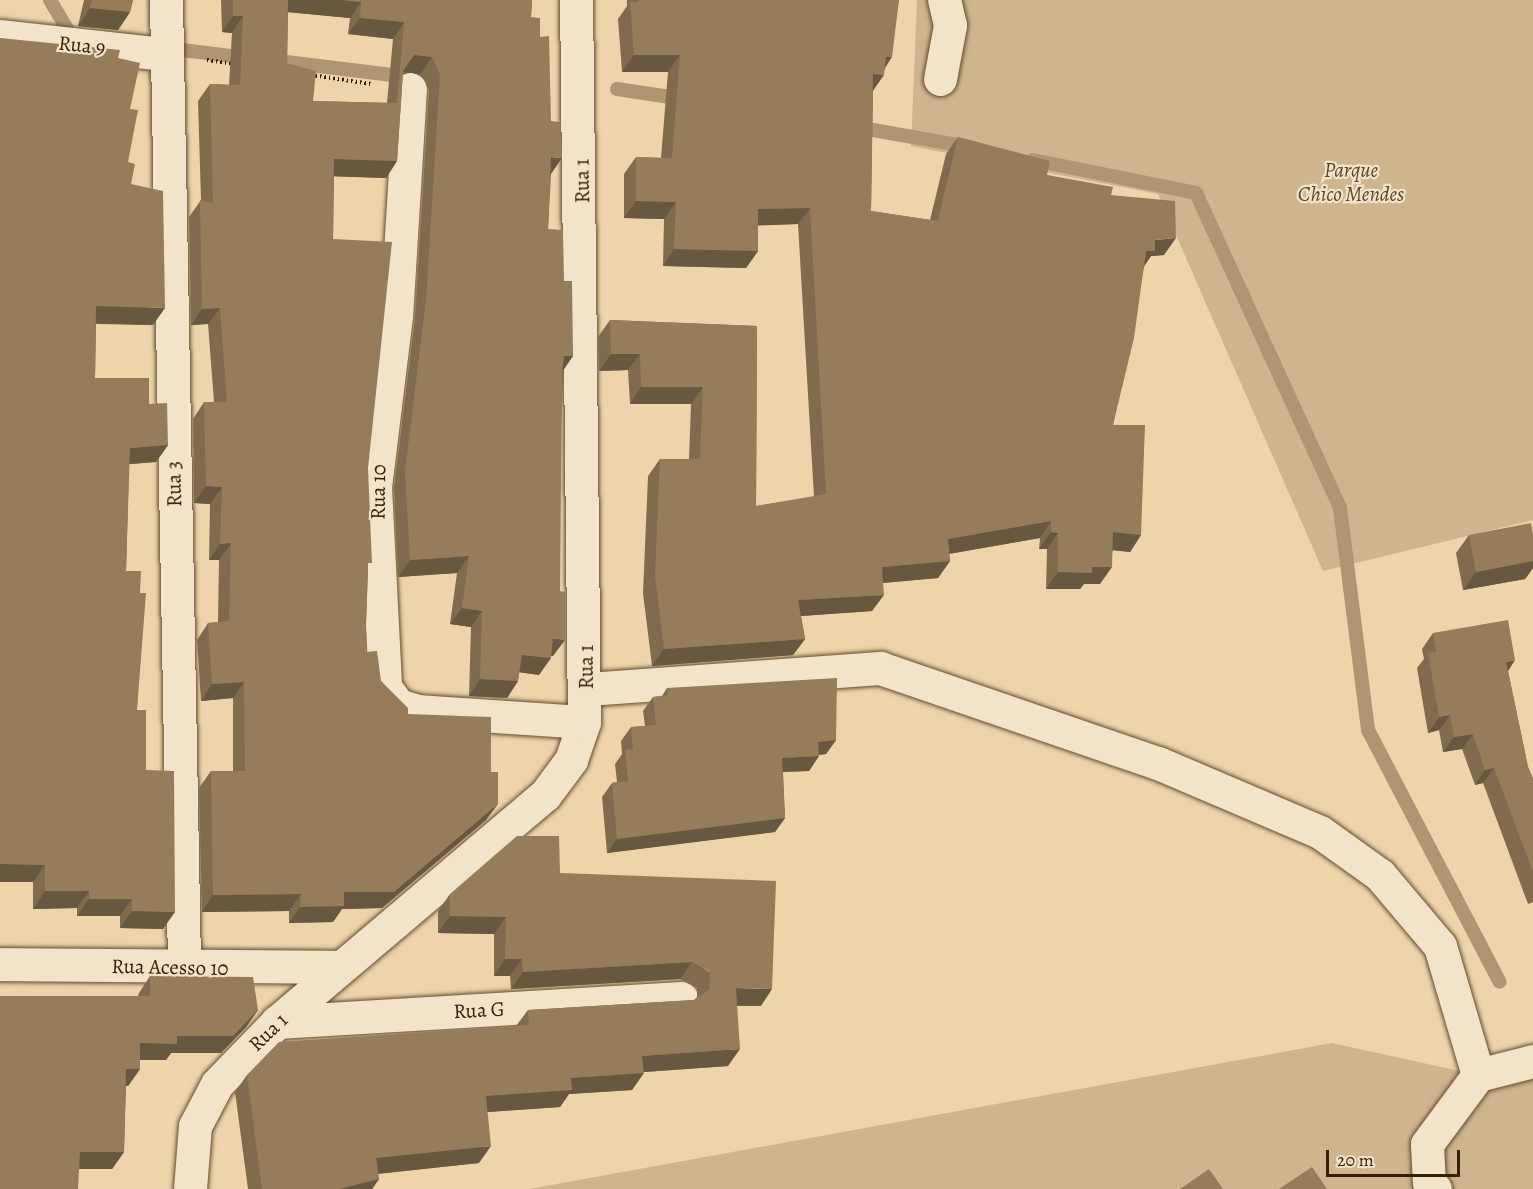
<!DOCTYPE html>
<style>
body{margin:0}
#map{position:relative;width:1533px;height:1189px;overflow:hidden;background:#edd4aa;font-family:Alegreya,serif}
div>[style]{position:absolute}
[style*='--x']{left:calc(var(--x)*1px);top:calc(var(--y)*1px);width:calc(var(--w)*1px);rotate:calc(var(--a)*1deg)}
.green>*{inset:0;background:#ceb58e}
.stream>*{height:14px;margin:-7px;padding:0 7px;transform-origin:7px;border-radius:7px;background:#ae9672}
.path>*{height:4px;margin-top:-2px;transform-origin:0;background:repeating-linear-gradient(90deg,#351e04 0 1.5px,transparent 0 4.5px)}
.roads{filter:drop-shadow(0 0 2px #634c2e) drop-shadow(0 0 2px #634c2e)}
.minor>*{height:33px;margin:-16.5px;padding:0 16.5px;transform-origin:16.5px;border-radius:16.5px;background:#f3e3c8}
.wall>*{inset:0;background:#806c4d}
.shaded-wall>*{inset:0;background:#68583f}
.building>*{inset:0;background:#957d5a}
span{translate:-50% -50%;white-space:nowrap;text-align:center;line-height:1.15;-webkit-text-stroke:4.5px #f3e3c8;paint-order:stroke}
.street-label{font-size:21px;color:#351e04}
.park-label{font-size:21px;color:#5b4426;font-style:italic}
.scale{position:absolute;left:1326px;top:1150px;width:134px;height:27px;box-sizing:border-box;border:3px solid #351e04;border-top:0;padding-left:8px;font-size:18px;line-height:21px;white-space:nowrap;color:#351e04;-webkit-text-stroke:4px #f3e3c8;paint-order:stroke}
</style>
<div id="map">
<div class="green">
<div style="clip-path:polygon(917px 0,1533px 0,1533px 520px,1323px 571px,1158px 194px,911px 146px)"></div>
<div style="clip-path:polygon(1332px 1043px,1478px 1075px,1533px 1057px,1533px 1189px,529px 1189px)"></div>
</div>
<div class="stream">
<div style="--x:50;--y:0;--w:42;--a:59.7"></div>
<div style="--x:71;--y:36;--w:7;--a:8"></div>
<div style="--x:166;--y:48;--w:83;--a:7"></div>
<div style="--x:270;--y:60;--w:172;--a:7"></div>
<div style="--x:617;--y:89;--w:67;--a:8.6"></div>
<div style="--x:856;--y:127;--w:116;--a:10"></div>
<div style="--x:1033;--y:160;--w:166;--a:11.4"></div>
<div style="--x:1196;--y:193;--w:346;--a:65.4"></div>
<div style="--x:1340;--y:508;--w:224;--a:82.8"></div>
<div style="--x:1368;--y:730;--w:284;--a:62.4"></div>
</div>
<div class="path">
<div style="--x:207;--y:60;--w:28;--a:8"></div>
<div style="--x:311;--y:75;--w:61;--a:8.5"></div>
</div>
<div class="roads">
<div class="minor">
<div style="--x:166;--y:0;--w:967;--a:88.93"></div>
<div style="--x:0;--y:36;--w:165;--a:6.3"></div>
<div style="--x:940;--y:79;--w:55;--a:-79.5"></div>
<div style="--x:950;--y:25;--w:26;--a:-103"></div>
<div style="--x:410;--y:89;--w:227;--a:93.5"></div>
<div style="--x:396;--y:316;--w:172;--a:97"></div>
<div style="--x:375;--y:487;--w:200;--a:87.1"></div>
<div style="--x:385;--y:687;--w:22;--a:54"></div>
<div style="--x:398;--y:705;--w:21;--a:17"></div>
<div style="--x:418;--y:711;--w:166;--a:3.8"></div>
<div style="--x:587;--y:689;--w:294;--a:-4.1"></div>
<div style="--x:880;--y:668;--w:294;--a:18.9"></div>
<div style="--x:1158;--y:763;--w:176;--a:23.1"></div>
<div style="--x:1320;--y:832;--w:74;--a:35.6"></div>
<div style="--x:1380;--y:875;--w:93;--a:49.8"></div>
<div style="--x:1440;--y:946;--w:134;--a:73.6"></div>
<div style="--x:0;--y:964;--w:340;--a:0.5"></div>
<div style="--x:277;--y:1022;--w:405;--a:-3.4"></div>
<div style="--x:190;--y:1189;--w:63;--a:-85.5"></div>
<div style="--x:195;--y:1126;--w:47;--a:-62.4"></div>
<div style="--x:217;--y:1084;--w:86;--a:-45.9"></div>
<div style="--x:277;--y:1022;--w:351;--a:-40.3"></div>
<div style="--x:545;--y:795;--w:44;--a:-53.4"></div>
<div style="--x:571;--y:760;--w:40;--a:-71.1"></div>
<div style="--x:584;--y:722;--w:722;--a:-90.63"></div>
<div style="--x:1435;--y:1189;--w:8;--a:-135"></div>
<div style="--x:1429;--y:1183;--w:39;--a:-93"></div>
<div style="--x:1427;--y:1144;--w:86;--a:-53.5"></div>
<div style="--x:1478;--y:1075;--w:57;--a:-14.3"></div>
</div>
</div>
<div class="wall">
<div style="clip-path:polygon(84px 0,133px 0,130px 12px,118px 30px,78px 26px)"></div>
<div style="clip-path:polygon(evenodd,221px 0,532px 0,531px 17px,540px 37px,551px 174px,548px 229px,564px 281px,573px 356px,563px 371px,553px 656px,551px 656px,539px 675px,519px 672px,518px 681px,507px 698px,469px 696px,471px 627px,450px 624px,457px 573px,398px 577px,394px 488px,415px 317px,429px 90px,421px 74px,403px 72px,397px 161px,386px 178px,334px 176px,333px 239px,368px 468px,368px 570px,365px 652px,381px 681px,408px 714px,486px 820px,382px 908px,342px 909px,333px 922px,289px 923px,289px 911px,202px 912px,199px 788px,211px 771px,233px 771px,233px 698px,201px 701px,197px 640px,208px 623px,218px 622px,219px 560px,209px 560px,210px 504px,194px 503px,193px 419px,204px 402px,214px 402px,208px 324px,191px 325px,189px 217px,201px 200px,198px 101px,210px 84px,229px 85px,232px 33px,222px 32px,221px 0,288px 12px,350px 18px,348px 34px,393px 39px,387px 103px,313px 101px,287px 63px,288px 12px)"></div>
<div style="clip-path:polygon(627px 0,899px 0,885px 69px,873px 91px,871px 211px,930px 220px,946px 154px,958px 137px,1047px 175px,1111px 195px,1164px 255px,1151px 256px,1144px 266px,1113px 425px,1141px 535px,1130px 552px,1113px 550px,1100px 584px,1084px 584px,1080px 589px,1046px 589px,1047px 549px,1039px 549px,1040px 538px,949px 554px,950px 561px,938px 578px,883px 583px,872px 611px,801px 616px,805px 639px,793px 655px,652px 666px,643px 593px,648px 476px,660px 459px,689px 459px,691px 404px,630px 404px,628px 370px,599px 371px,598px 337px,610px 320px,757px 326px,756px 506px,814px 497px,798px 224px,758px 225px,758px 251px,746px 268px,663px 266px,664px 219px,624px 218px,624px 174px,636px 157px,661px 158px,668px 72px,622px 72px,618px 19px,627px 6px)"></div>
<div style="clip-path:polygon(0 38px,118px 58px,130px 109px,128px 162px,131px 184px,153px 325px,96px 324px,95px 378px,149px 404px,168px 445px,156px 462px,129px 464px,126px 571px,140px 593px,137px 710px,146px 770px,163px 929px,120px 928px,120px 916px,77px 916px,77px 908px,33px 909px,33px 882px,0 882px)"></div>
<div style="clip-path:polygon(1469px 535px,1533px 535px,1533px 568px,1525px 579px,1463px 590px,1456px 553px)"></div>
<div style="clip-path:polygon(1433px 633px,1508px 671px,1528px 767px,1533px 779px,1533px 902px,1528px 904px,1483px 783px,1475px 785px,1462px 749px,1443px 752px,1439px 730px,1428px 733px,1417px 668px,1424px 659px,1422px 649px)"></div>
<div style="clip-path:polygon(667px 688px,836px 740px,826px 754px,819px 755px,809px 771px,783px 772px,785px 818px,775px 832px,607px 853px,602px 797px,612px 783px,617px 782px,615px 764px,622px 754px,621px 741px,631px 727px,645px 726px,643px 711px,653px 697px,662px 696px)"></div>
<div style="clip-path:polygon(560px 873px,761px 1006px,737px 1006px,728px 1066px,644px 1072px,632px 1090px,569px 1094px,560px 1107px,487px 1112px,479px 1163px,378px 1174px,379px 1179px,372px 1189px,248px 1189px,235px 1092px,247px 1075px,516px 1026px,528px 1010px,694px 1000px,697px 997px,697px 988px,680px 979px,511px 989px,510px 976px,494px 976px,494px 934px,438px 933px,438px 911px,450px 894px)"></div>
<div style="clip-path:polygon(150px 976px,258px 1010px,246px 1027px,221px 1053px,171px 1053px,166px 1060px,140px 1060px,140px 1069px,128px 1086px,126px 1086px,124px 1152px,112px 1169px,79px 1169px,0 1189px,138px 996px,139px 993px)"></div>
</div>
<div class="shaded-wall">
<div style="clip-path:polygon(284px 0,343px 0,361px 2px,350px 18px,276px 11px)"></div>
<div style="clip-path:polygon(90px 8px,130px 12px,118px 30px,78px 26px)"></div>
<div style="clip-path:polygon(233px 16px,243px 16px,232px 33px,222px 32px)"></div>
<div style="clip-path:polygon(360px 18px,404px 22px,393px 39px,348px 34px)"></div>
<div style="clip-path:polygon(414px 55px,432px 57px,421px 74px,402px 72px)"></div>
<div style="clip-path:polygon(634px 55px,680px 55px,668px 72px,622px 72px)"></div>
<div style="clip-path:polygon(886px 57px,892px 57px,881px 74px)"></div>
<div style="clip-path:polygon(873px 74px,884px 75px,872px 92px)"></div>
<div style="clip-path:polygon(551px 157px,562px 158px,551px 174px,539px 173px)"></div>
<div style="clip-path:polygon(334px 159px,397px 161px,386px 178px,322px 176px)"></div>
<div style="clip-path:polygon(636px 201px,676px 202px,664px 219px,624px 218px)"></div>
<div style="clip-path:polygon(810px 208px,798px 224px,746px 226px,758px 209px)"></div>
<div style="clip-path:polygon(1176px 238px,1164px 255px,1151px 256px,1143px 268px,1146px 251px,1155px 240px)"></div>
<div style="clip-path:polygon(674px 249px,758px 251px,746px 268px,663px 266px)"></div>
<div style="clip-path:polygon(96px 306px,165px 308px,153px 325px,84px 323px)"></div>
<div style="clip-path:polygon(220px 308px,208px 324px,191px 325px,202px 309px)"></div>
<div style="clip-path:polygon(611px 354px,640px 354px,628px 370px,599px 371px)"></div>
<div style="clip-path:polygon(564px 356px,573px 356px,561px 372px)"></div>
<div style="clip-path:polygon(641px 387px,703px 387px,691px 404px,630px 404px)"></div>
<div style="clip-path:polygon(168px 445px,156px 462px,118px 465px,130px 448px)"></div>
<div style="clip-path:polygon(206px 486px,222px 487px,210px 504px,194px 503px)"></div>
<div style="clip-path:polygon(1051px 521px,1040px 538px,936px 556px,948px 539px)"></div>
<div style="clip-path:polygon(1051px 532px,1058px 533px,1047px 549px,1039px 549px)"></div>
<div style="clip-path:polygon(1113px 532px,1141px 535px,1130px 552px,1102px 549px)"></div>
<div style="clip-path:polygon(231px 543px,219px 560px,209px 560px,220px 544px)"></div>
<div style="clip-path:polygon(469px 556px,457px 573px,398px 577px,410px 560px)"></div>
<div style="clip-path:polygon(950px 561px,938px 578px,870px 584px,882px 567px)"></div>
<div style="clip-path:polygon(1533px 561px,1533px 568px,1525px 579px,1463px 590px,1476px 572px)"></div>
<div style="clip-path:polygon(1092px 567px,1112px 567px,1100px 584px,1084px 584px,1080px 589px,1046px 589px,1058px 572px)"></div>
<div style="clip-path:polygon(884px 595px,872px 611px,786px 617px,798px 600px)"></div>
<div style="clip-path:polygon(462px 608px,482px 611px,471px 627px,450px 624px)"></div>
<div style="clip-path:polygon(553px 638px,565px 640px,553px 656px,541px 654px)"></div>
<div style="clip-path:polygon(805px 639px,793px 655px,652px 666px,664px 649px)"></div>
<div style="clip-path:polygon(522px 655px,551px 658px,539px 675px,510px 671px)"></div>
<div style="clip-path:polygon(1515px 660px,1505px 676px,1506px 662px)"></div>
<div style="clip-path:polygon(480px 679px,518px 681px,507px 698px,469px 696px)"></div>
<div style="clip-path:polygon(244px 682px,233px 698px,201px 701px,212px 684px)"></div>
<div style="clip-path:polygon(1450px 715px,1439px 730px,1428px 733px,1439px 717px)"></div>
<div style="clip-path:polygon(1473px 734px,1462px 749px,1443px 752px,1454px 737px)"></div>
<div style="clip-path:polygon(836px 740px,826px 754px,808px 756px,818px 742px)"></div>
<div style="clip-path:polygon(819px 756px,809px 771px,772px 772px,782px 758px)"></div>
<div style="clip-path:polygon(1494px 768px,1483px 783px,1475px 785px,1485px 770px)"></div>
<div style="clip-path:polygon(498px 804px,486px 820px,382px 908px,342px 909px,333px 922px,289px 923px,300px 907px,344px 892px)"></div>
<div style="clip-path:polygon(785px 818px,775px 832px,607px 853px,617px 839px)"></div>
<div style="clip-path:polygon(0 864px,45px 865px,33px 882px,0 882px)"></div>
<div style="clip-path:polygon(45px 891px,89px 891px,77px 908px,33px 909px)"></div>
<div style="clip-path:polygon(301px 894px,289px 911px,202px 912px,213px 895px)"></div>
<div style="clip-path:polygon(89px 899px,132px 899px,120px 916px,77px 916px)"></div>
<div style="clip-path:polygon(132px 911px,175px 912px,163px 929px,120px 928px)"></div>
<div style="clip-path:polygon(450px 916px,506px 917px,494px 934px,438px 933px)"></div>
<div style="clip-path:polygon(505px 959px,522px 959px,510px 976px,494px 976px)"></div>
<div style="clip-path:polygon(692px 962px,680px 979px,511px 989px,523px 972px)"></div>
<div style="clip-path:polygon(736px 988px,772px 989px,761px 1006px,724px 1005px)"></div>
<div style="clip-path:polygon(258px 1010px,246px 1027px,221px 1053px,171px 1053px,166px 1060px,128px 1060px,140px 1043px,177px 1036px)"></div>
<div style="clip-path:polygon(740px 1049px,728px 1066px,630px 1073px,642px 1056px)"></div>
<div style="clip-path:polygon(126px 1069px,140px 1069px,128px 1086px,114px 1086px)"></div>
<div style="clip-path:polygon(644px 1073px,632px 1090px,569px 1094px,560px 1107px,474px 1113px,486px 1096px,571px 1078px)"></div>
<div style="clip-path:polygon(491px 1146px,479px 1163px,365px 1175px,376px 1158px)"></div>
<div style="clip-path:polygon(80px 1152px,124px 1152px,112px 1169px,68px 1169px)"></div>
<div style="clip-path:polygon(379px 1179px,372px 1189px,339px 1189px)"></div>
</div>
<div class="building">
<div style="clip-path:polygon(92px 0,133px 0,130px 12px,90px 8px)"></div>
<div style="clip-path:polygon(233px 0,288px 0,287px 63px,316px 71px,313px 101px,397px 103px,404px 22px,360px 18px,361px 2px,343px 0,532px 0,531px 17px,540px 18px,540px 37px,549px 36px,551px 121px,560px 122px,562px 158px,551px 157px,548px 229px,563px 230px,564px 281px,572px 281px,573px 356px,564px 356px,562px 374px,560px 591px,565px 592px,565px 640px,553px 638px,551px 658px,522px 655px,518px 681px,480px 679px,482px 611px,462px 608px,469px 556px,410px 560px,405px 471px,426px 301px,440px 74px,432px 57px,414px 55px,403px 71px,397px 161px,334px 159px,333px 239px,392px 242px,368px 468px,372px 563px,368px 563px,365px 652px,377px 651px,381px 681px,408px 708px,408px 714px,491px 717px,491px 772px,498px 772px,498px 804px,394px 892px,344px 892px,344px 906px,300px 907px,301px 894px,213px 895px,211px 771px,245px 771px,244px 682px,212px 684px,208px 623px,229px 621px,231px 543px,220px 544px,222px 487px,206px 486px,204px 402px,227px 402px,220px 308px,202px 309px,200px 200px,213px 203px,210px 84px,240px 85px,243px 16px,233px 16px)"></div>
<div style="clip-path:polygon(639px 0,899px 0,892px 57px,886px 57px,884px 75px,873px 74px,871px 211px,938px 221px,958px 137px,1050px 161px,1047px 175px,1113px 187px,1111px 195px,1175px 201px,1176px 238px,1155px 240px,1155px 251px,1146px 251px,1134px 338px,1113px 425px,1145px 425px,1141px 535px,1113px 532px,1112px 567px,1092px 567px,1092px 573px,1058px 572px,1058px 533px,1051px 532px,1051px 521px,948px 539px,950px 561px,882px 567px,884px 595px,798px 600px,805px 639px,664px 649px,655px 576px,660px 459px,700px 459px,703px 387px,641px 387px,640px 354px,611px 354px,610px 320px,757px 326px,756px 506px,826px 494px,810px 208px,758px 209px,758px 251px,674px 249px,676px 202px,636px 201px,636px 157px,672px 158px,680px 55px,634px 55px,630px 2px,639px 2px)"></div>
<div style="clip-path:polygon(0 38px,120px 50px,118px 58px,140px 63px,130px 109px,138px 110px,128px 162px,135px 164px,131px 184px,163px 191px,165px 308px,96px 306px,95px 378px,149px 378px,149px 404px,167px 403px,168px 445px,130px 448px,126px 571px,141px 571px,140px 593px,146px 593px,137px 710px,146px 710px,146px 770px,174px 771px,175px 912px,132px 911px,132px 899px,89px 899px,89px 891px,45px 891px,45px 865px,0 864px)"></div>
<div style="clip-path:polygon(1531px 523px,1533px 535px,1533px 561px,1476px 572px,1469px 535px)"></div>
<div style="clip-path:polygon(1508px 620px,1515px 660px,1506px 662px,1528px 767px,1533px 779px,1533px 872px,1494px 768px,1485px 770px,1473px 734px,1454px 737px,1450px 715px,1439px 717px,1428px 653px,1436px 652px,1433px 633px)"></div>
<div style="clip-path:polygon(837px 678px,836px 740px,818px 742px,819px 756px,782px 758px,785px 818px,617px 839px,612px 783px,628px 781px,625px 750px,633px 749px,631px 727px,656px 725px,653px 697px,668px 695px,667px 688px)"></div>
<div style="clip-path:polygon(517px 836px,559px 836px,560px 873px,776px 881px,772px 989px,736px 988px,740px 1049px,642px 1056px,644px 1073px,571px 1078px,572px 1090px,486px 1096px,491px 1146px,376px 1158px,379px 1179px,339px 1189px,262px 1189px,247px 1075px,279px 1042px,529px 1025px,528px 1010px,694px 1000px,710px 989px,709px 971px,692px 962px,523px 972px,522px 959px,505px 959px,506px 917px,450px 916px,450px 894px)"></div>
<div style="clip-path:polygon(150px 976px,253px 977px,258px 1010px,233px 1036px,177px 1036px,177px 1044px,140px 1043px,140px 1069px,126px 1069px,124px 1152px,80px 1152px,78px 1189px,0 1189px,0 996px,150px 996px)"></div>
<div style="clip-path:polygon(1312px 1167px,1327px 1189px,1279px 1189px)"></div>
<div style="clip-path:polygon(1209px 1169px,1223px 1189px,1180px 1189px)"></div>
</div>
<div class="street-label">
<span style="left:82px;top:45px;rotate:6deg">Rua 9</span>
<span style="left:582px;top:181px;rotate:-91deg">Rua 1</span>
<span style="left:174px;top:484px;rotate:-91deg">Rua 3</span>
<span style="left:378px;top:492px;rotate:-89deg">Rua 10</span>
<span style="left:586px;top:667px;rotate:-90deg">Rua 1</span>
<span style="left:170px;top:967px;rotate:1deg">Rua Acesso 10</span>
<span style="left:479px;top:1010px;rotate:-3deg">Rua G</span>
<span style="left:268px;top:1032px;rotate:-44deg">Rua 1</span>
</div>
<div class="park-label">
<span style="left:1351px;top:182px">Parque<br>Chico Mendes</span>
</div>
<div class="scale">20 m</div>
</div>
